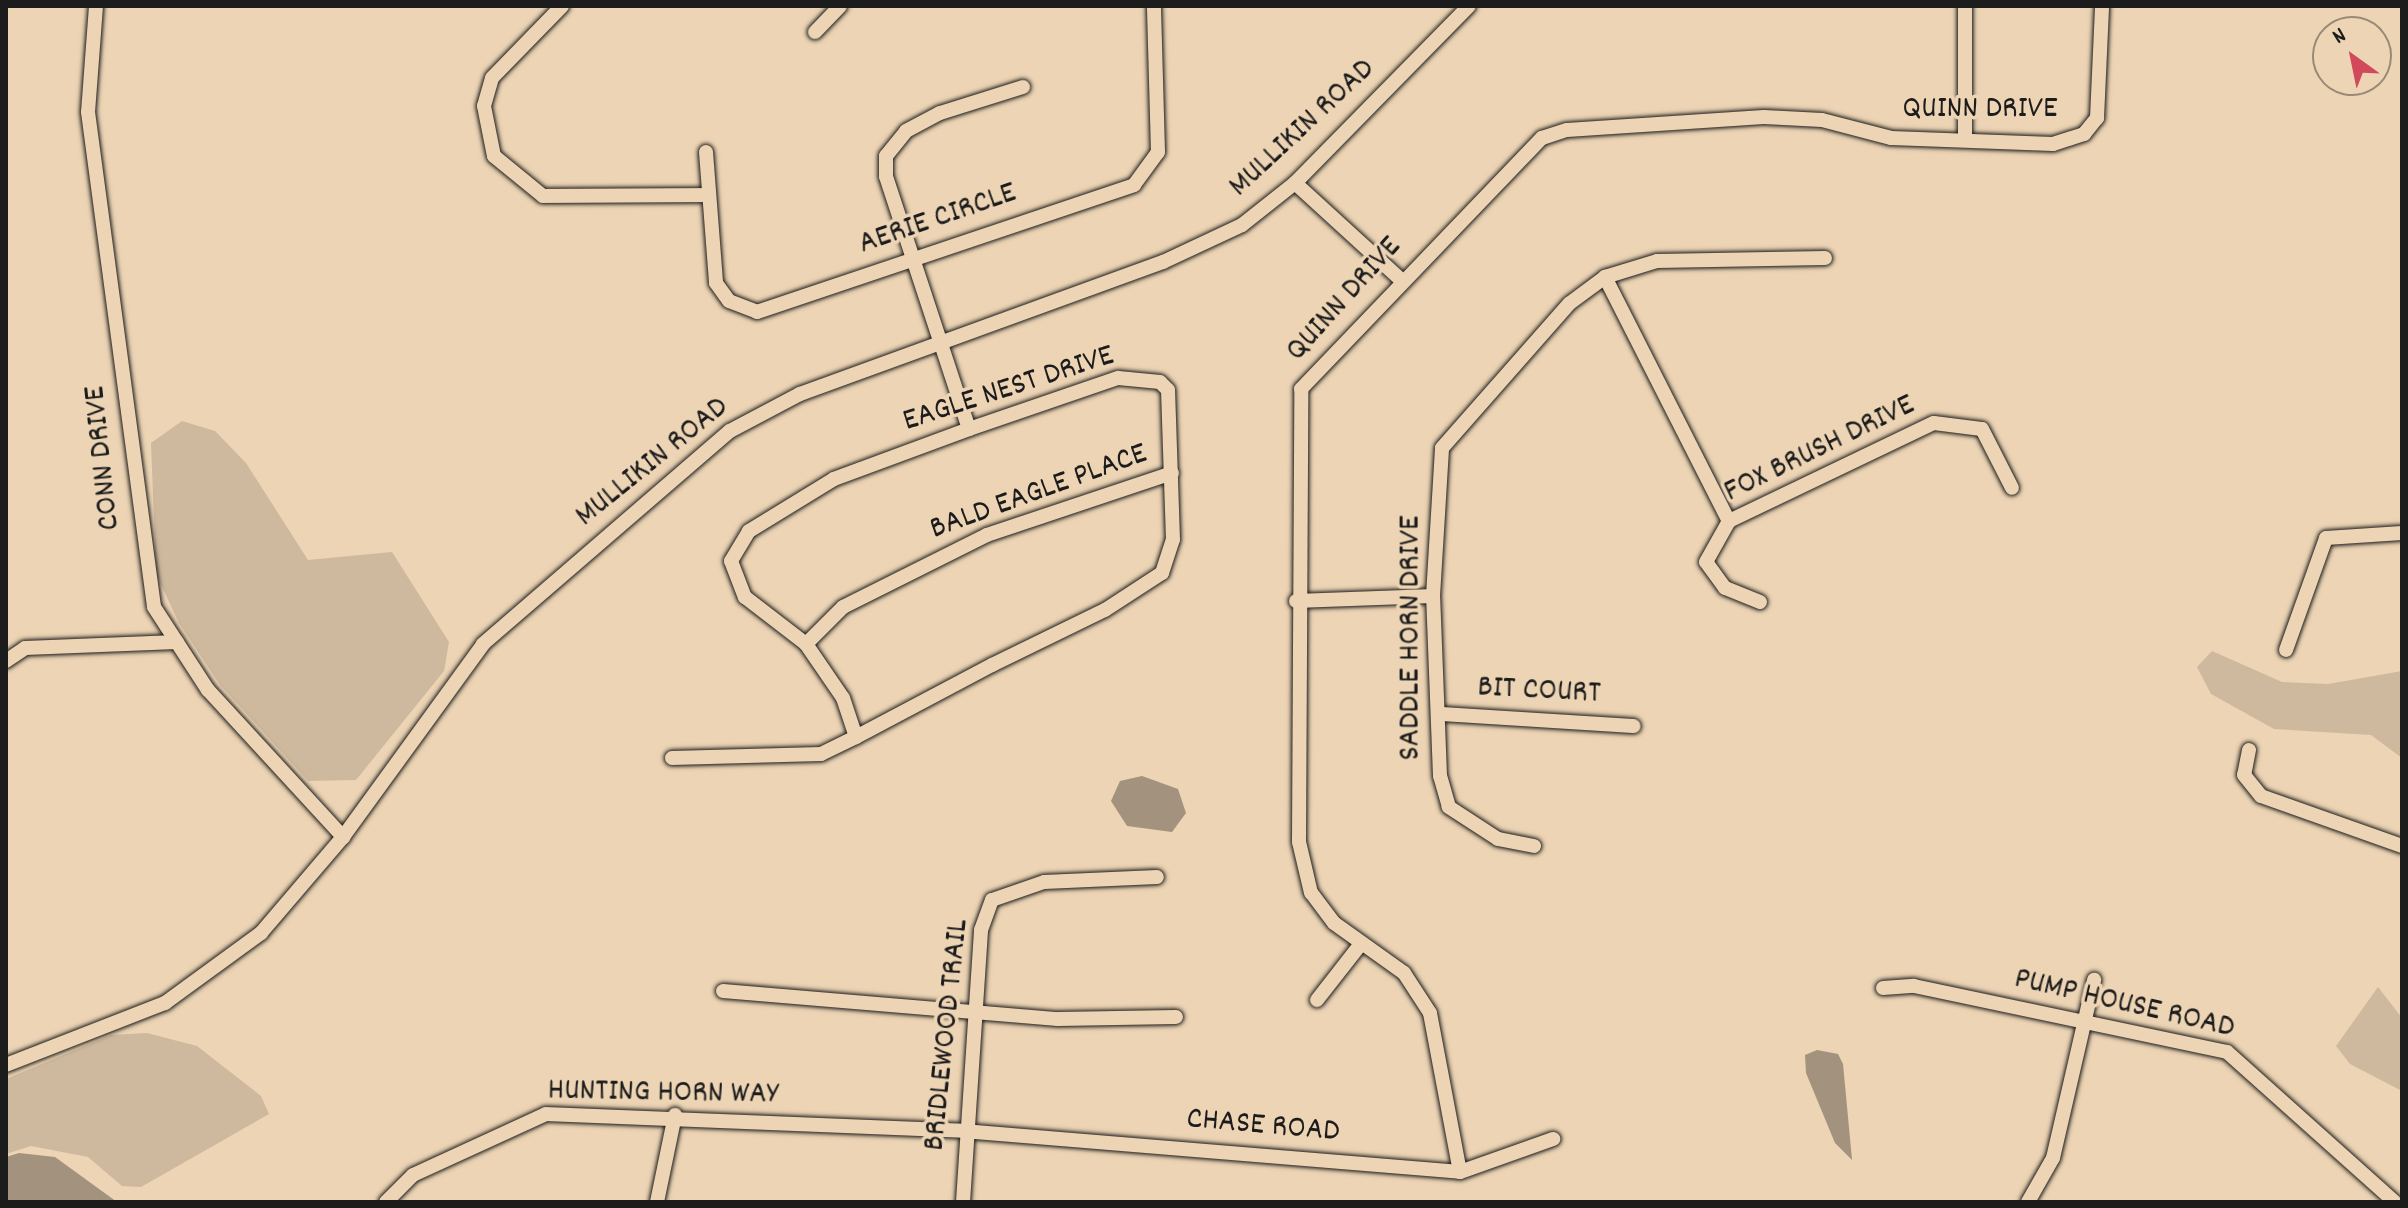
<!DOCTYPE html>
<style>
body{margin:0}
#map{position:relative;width:2408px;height:1208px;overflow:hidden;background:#ecd4b4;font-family:Dekko,sans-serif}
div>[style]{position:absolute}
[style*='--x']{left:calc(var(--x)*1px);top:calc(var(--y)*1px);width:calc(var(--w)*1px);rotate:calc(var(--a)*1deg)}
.green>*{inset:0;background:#ceb99e}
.water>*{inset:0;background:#a2927e}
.roads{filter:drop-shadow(0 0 2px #1c1c1c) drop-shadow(0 0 2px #1c1c1c)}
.minor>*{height:14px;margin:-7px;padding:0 7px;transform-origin:7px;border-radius:7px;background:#ecd4b4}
span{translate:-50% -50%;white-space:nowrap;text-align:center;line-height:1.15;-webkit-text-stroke:7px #ecd4b4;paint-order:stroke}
.street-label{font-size:32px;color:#1c1c1c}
.frame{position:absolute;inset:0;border:8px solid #1c1c1c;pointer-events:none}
.north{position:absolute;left:2312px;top:16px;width:80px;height:80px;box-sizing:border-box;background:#ecd4b4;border:2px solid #998a77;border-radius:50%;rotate:327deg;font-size:22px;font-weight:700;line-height:32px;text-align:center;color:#1c1c1c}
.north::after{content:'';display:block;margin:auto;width:28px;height:36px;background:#d1495b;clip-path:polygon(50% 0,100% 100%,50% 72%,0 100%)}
</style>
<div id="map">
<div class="green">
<div style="clip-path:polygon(182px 421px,215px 431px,246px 463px,308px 560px,392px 552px,449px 642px,444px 671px,356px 780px,308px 781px,220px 685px,179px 623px,156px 574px,151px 443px)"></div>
<div style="clip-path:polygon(2212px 651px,2282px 682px,2328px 684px,2402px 671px,2402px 758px,2371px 735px,2274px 729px,2211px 694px,2197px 667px)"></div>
<div style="clip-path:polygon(2378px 987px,2402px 1018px,2402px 1091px,2350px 1064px,2336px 1046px)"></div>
<div style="clip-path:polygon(147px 1033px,197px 1046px,261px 1096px,269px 1114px,141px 1187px,122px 1186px,88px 1157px,31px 1146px,6px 1154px,6px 1079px,111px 1035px)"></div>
</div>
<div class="water">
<div style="clip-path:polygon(1142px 776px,1178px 789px,1186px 813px,1172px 832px,1127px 826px,1111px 801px,1120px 781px)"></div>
<div style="clip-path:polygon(1817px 1050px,1838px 1054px,1843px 1064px,1852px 1160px,1835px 1143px,1806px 1073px,1805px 1055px)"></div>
<div style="clip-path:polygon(19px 1153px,55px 1157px,117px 1202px,6px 1202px,6px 1157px)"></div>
</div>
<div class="roads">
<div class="minor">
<div style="--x:96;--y:6;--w:106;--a:94.3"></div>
<div style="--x:88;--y:112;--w:499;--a:82.4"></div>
<div style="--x:154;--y:607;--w:99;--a:57"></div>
<div style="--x:208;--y:690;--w:200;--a:47.4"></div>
<div style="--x:562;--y:6;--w:100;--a:134.2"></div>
<div style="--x:492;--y:78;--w:29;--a:106"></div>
<div style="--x:484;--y:106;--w:51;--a:78.7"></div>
<div style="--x:494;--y:156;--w:63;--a:39.2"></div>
<div style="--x:543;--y:196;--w:166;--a:-0.3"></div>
<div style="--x:815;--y:32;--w:36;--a:-46"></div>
<div style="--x:1965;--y:137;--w:131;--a:-90"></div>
<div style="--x:706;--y:152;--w:131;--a:85.6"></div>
<div style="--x:716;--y:283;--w:22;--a:54"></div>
<div style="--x:729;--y:301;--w:30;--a:21"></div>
<div style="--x:757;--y:312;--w:398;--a:-18.6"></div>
<div style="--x:1134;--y:185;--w:41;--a:-54"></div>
<div style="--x:1158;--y:152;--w:146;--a:-91.6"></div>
<div style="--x:1295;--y:183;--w:142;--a:42.4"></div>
<div style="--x:1605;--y:277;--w:274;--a:63.1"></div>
<div style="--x:969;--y:429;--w:266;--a:-108.2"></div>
<div style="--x:886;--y:176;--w:20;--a:-90"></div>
<div style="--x:886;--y:156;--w:32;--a:-51"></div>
<div style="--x:906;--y:131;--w:38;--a:-28"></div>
<div style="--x:940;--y:113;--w:87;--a:-17.4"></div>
<div style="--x:1296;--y:601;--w:137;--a:-2.1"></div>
<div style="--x:1760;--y:602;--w:38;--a:-158"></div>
<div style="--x:1725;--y:588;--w:32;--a:-126"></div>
<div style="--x:1706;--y:562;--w:47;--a:-60.7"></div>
<div style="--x:1729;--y:521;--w:227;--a:-25.6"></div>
<div style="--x:1934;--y:423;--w:48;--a:7.1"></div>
<div style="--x:1982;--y:429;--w:66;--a:63"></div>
<div style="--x:806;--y:644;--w:52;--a:-45"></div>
<div style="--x:843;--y:607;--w:161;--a:-26.6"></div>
<div style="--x:987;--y:535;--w:195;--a:-18.5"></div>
<div style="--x:2286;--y:650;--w:119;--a:-70.3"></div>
<div style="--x:2326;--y:538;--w:76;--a:-3.8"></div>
<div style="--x:6;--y:661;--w:23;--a:-34"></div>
<div style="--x:25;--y:648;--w:152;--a:-2.3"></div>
<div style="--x:1441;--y:714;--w:193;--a:3.6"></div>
<div style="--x:2249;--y:750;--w:25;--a:101"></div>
<div style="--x:2244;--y:775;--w:27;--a:51"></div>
<div style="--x:2261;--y:796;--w:150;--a:19.5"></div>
<div style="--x:672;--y:758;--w:149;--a:-1.5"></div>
<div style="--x:821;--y:754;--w:39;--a:-26"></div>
<div style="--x:856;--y:737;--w:154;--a:-27.9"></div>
<div style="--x:992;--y:665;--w:126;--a:-26"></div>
<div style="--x:1105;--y:610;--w:68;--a:-33"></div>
<div style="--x:1162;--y:573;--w:35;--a:-72"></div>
<div style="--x:1173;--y:540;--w:150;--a:-91.9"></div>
<div style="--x:1168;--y:390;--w:11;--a:-135"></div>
<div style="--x:1160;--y:382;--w:42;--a:-174.6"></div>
<div style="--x:1118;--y:378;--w:157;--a:161.1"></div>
<div style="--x:969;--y:429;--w:144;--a:159.7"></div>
<div style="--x:834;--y:479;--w:100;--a:148.5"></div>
<div style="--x:749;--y:531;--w:35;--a:121"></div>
<div style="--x:731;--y:561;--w:39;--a:69"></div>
<div style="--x:745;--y:597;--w:77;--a:37.6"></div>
<div style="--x:806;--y:644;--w:65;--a:55.6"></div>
<div style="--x:843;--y:698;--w:41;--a:71.6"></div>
<div style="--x:1534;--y:846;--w:37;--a:-169"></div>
<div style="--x:1498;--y:839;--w:59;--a:-146.9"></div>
<div style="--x:1449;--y:807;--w:32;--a:-106"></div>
<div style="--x:1440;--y:776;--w:180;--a:-92.2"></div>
<div style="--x:1433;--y:596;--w:148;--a:-86.5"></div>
<div style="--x:1442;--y:448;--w:193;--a:-48.6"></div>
<div style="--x:1570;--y:303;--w:44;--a:-36.6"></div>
<div style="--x:1605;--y:277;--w:54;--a:-17.1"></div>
<div style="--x:1657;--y:261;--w:168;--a:-1"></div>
<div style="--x:1883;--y:988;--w:31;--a:-4"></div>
<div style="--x:1914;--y:986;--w:320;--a:11.9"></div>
<div style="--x:2227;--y:1052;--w:225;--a:41.8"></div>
<div style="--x:723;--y:991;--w:336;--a:4.8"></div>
<div style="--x:1058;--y:1019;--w:118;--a:-1"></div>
<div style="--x:1317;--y:1000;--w:70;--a:-52"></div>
<div style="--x:6;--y:1065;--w:171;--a:-21.3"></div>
<div style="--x:165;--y:1003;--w:119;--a:-36.1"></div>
<div style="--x:261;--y:933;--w:126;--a:-49.5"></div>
<div style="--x:343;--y:837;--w:238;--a:-54"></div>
<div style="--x:483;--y:644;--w:326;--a:-40.8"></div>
<div style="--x:730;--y:431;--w:79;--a:-27.9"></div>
<div style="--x:800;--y:394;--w:386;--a:-20"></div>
<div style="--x:1163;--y:262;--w:87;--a:-25.1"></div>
<div style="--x:1242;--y:225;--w:68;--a:-38.4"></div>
<div style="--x:1295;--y:183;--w:248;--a:-45.5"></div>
<div style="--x:1460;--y:1172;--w:162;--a:-100.7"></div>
<div style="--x:1430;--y:1013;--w:48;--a:-123"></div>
<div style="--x:1404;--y:973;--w:86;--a:-144.5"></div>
<div style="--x:1334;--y:923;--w:38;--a:-127"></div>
<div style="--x:1311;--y:893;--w:52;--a:-103.2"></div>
<div style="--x:1299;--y:842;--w:453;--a:-89.7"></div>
<div style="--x:1301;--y:389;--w:348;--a:-46.2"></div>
<div style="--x:1542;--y:138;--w:26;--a:-18"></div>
<div style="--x:1567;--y:130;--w:197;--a:-3.8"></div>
<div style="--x:1764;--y:117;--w:58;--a:3"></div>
<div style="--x:1822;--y:120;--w:71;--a:14.6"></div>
<div style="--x:1891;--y:138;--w:162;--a:2.1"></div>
<div style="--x:2053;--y:144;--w:33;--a:-18"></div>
<div style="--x:2084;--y:134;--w:21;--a:-51"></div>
<div style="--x:2097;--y:118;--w:112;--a:-87.4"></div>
<div style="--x:386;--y:1202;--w:38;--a:-45"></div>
<div style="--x:413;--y:1175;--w:146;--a:-24.6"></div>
<div style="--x:546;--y:1114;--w:417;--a:2.3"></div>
<div style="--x:963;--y:1131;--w:499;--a:4.7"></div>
<div style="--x:1460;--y:1172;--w:99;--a:-19.5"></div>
<div style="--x:657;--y:1202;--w:89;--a:-78.3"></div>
<div style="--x:963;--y:1202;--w:273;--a:-86.2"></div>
<div style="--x:981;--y:930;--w:32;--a:-70"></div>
<div style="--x:992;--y:900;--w:55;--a:-19.1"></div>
<div style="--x:1044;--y:882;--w:113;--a:-2.5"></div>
<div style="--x:2028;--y:1202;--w:51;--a:-60.4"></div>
<div style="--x:2053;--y:1158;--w:183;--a:-77"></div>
</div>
</div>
<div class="street-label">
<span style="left:1980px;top:110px">QUINN DRIVE</span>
<span style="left:1303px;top:129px;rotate:-43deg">MULLIKIN ROAD</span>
<span style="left:938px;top:220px;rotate:-19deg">AERIE CIRCLE</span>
<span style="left:1345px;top:300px;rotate:-48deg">QUINN DRIVE</span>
<span style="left:1009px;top:390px;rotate:-18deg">EAGLE NEST DRIVE</span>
<span style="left:1820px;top:450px;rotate:-26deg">FOX BRUSH DRIVE</span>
<span style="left:104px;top:458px;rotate:-96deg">CONN DRIVE</span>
<span style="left:653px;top:463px;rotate:-39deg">MULLIKIN ROAD</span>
<span style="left:1039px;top:493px;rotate:-20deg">BALD EAGLE PLACE</span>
<span style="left:1412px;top:638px;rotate:-90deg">SADDLE HORN DRIVE</span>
<span style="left:1539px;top:692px;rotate:3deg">BIT COURT</span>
<span style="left:2124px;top:1005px;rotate:13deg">PUMP HOUSE ROAD</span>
<span style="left:948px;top:1035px;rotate:-84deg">BRIDLEWOOD TRAIL</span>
<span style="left:663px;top:1094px;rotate:1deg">HUNTING HORN WAY</span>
<span style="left:1263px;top:1127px;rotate:5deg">CHASE ROAD</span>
</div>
<div class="frame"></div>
<div class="north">N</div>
</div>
